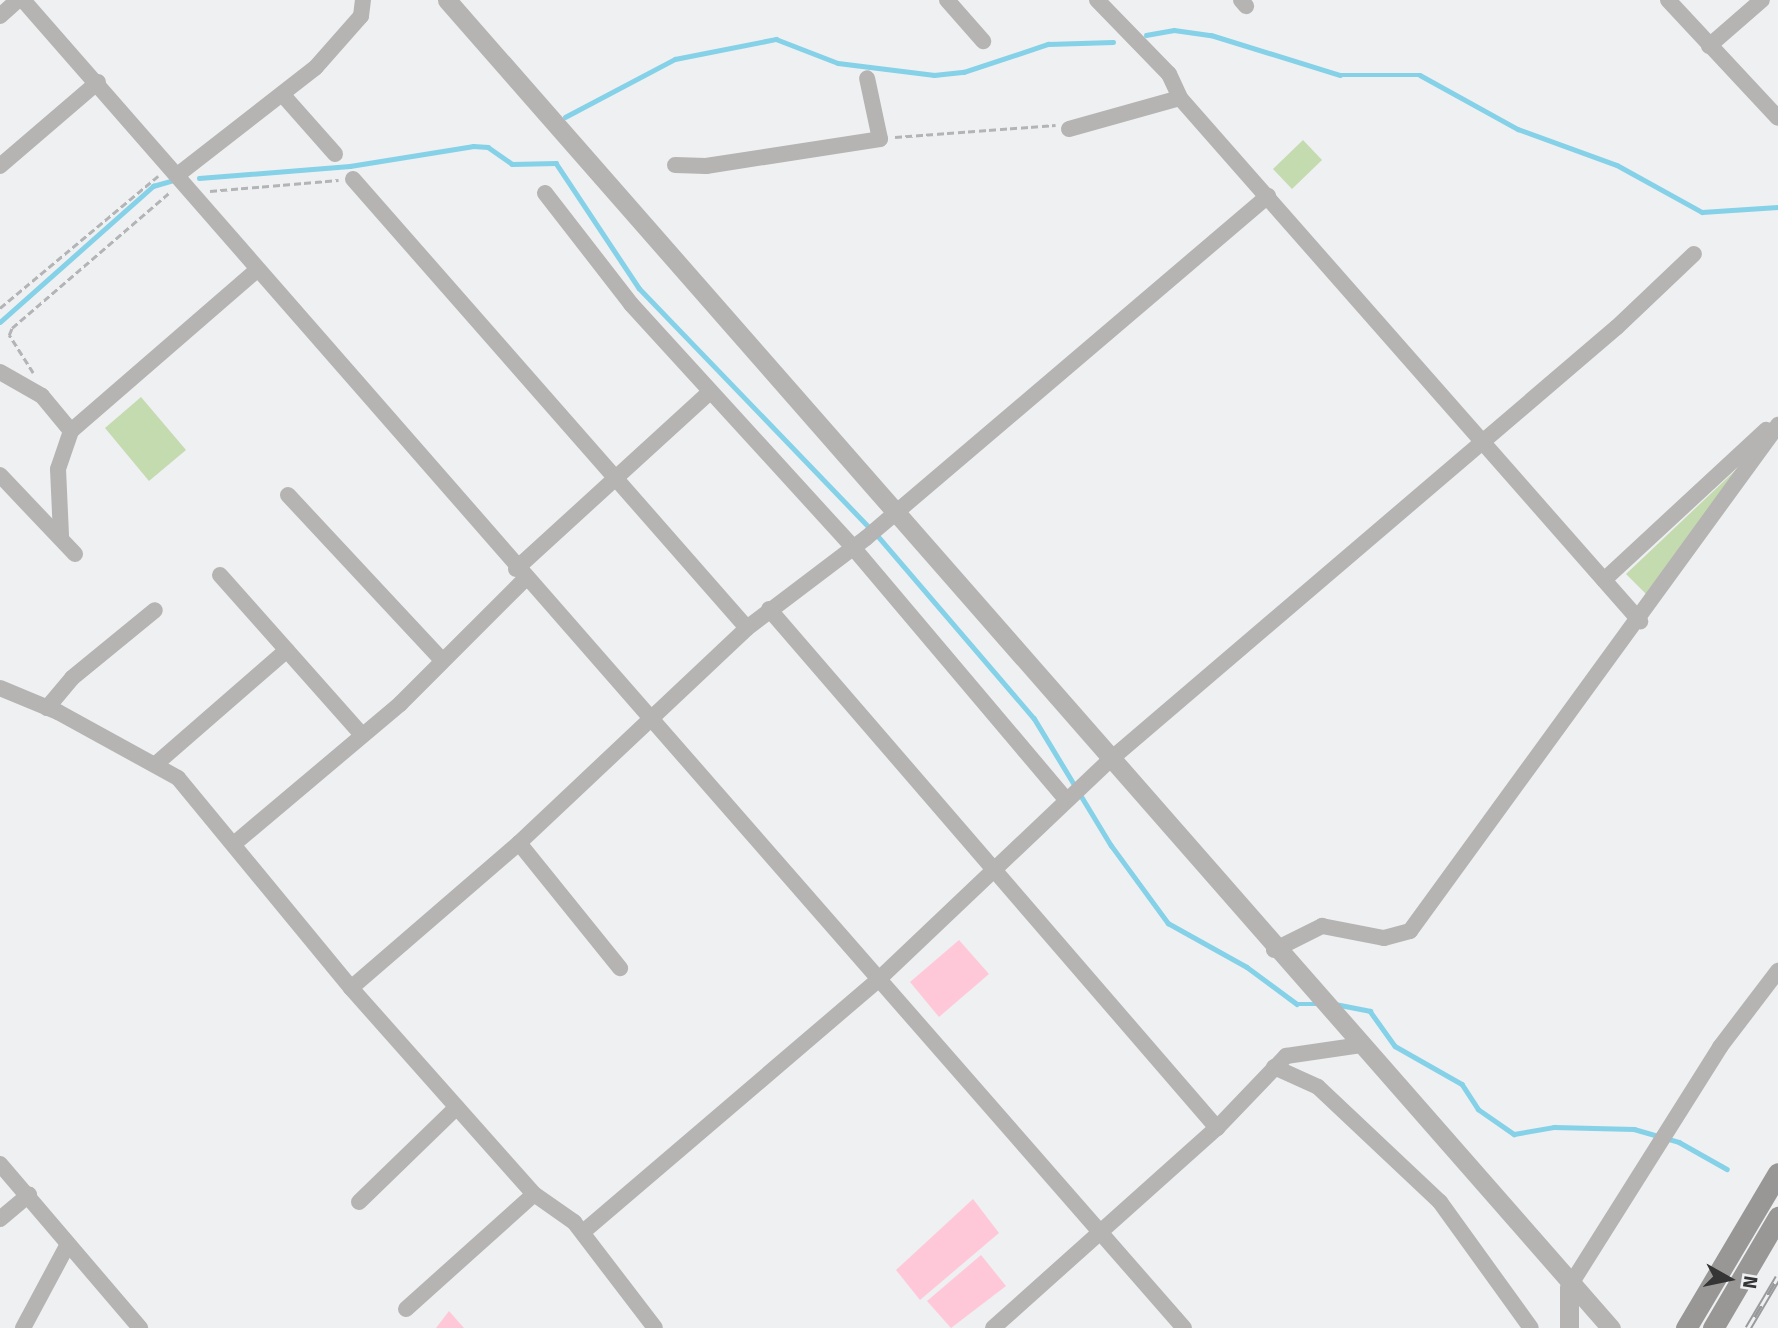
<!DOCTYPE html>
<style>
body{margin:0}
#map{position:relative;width:1778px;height:1328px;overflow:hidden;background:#eef0f2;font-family:"Fira Sans",sans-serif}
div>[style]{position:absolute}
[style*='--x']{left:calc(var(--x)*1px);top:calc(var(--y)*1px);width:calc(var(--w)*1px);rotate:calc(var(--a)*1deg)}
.green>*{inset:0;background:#c4dbb0}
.stream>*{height:4.5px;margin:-2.25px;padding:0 2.25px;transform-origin:2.25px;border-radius:2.25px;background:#84d1e8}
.building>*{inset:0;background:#ffc8d9}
.path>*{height:2.5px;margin-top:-1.25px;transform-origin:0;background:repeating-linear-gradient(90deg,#b3b4b6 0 7px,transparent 0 10.5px)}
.minor>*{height:16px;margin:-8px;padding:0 8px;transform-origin:8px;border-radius:8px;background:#b5b4b3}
.tertiary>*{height:19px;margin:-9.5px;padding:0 9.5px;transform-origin:9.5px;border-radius:9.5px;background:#b5b4b3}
.secondary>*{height:21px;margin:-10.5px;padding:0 10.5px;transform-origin:10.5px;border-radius:10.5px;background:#989796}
.rail>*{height:7px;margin-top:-3.5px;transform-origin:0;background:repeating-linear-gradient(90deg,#eef0f2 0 13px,#999a9c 0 26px);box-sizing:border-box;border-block:2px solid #999a9c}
span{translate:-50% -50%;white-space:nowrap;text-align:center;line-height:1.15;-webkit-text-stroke:7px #eef0f2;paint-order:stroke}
.north{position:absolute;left:1694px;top:1244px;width:70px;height:70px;-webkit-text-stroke:5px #eef0f2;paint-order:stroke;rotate:99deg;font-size:19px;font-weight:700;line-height:28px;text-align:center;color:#353536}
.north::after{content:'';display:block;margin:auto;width:24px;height:32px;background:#353536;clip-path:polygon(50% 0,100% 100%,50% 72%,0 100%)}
</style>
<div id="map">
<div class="green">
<div style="clip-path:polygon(1303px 140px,1322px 160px,1292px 189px,1273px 169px)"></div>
<div style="clip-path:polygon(141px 397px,186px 450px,149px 481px,105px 428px)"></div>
<div style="clip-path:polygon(1741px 465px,1647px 595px,1626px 574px)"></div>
</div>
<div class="stream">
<div style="--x:1146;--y:35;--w:28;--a:-10"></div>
<div style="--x:1174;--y:30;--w:37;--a:8"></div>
<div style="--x:1211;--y:35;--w:135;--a:17.2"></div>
<div style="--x:1340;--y:75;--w:80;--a:0"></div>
<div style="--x:1420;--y:75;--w:112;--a:28.9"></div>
<div style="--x:1518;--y:129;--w:105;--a:20"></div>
<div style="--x:1617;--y:165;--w:97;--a:28.9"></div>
<div style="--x:1702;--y:212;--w:76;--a:-3.8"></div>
<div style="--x:565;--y:117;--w:124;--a:-27.8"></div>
<div style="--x:675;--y:59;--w:103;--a:-11.2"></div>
<div style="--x:776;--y:39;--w:66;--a:21.2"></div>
<div style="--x:838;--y:63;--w:97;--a:7.1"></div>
<div style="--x:934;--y:75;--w:30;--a:-6"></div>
<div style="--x:964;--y:72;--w:89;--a:-18.4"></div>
<div style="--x:1048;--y:44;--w:65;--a:-1.8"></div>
<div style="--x:199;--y:178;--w:151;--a:-4.5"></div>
<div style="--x:350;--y:166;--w:125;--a:-9.2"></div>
<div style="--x:473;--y:146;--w:15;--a:4"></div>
<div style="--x:488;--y:147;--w:29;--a:35"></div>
<div style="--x:512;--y:164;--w:44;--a:-1.3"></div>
<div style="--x:556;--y:163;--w:150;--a:56.4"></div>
<div style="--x:639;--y:288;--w:335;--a:46.1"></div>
<div style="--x:0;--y:322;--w:205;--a:-41.6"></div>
<div style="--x:153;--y:186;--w:19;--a:-16"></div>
<div style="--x:877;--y:535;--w:241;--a:49.4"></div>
<div style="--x:1034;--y:718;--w:149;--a:58.8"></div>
<div style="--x:1111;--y:845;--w:97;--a:53.8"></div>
<div style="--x:1168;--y:923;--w:90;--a:29.1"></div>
<div style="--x:1247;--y:967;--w:62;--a:36.5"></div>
<div style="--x:1297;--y:1004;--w:22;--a:0"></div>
<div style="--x:1335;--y:1004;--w:36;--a:11"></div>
<div style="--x:1370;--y:1011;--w:43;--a:54.5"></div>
<div style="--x:1395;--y:1046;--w:77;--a:29.6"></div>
<div style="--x:1462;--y:1084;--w:30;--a:57"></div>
<div style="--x:1478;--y:1109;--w:44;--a:34.8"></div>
<div style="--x:1514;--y:1134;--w:41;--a:-9.9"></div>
<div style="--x:1554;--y:1127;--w:80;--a:1.4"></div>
<div style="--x:1634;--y:1129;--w:47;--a:16.1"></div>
<div style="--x:1679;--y:1142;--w:55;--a:29.4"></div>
</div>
<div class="building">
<div style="clip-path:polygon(959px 940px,989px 974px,939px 1017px,910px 982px)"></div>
<div style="clip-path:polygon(973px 1199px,999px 1233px,920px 1300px,896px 1270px)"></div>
<div style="clip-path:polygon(981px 1255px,1006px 1286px,951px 1328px,927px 1301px)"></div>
<div style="clip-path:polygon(449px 1311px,464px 1328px,436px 1328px)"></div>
</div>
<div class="path">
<div style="--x:895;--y:137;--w:161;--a:-4.3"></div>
<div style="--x:210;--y:191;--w:129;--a:-4.9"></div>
<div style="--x:0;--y:308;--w:206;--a:-39.9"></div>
<div style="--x:33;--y:373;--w:45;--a:-122.3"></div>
<div style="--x:9;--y:335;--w:8;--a:-67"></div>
<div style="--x:12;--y:328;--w:207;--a:-40.7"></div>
</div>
<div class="minor">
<div style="--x:23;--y:0;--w:1764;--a:48.84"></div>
<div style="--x:947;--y:0;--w:55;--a:48.7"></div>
<div style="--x:1097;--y:0;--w:103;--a:45.8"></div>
<div style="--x:1169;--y:74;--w:26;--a:65"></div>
<div style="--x:1180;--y:98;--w:697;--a:48.67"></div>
<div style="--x:1241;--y:0;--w:8;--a:50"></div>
<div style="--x:1668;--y:0;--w:161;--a:47"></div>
<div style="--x:0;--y:16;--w:24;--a:-42"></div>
<div style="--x:1709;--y:46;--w:70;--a:-41"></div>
<div style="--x:282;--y:94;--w:80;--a:48.5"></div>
<div style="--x:1069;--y:129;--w:115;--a:-15.6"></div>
<div style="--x:675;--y:165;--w:31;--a:2"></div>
<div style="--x:706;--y:166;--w:176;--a:-8.8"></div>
<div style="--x:880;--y:139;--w:62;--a:-102"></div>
<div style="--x:0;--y:166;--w:129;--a:-40.6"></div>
<div style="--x:180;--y:173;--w:172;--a:-37.9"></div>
<div style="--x:316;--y:67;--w:68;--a:-48.6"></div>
<div style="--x:361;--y:16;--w:16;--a:-83"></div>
<div style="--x:353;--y:179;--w:597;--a:48.73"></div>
<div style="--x:545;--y:193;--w:140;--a:52.2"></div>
<div style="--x:631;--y:304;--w:326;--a:47.6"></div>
<div style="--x:851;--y:545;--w:333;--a:49.8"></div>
<div style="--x:0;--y:372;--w:48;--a:29.7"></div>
<div style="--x:42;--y:396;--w:45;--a:50.4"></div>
<div style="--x:0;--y:475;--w:109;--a:46.5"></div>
<div style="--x:288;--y:495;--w:226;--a:47"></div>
<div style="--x:61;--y:535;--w:66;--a:-92.6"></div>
<div style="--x:58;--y:469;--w:40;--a:-71.1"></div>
<div style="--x:71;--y:431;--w:246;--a:-40.9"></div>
<div style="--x:516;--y:569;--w:261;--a:-42.4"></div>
<div style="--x:220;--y:575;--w:214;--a:48.4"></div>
<div style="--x:1604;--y:580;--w:221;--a:-42.8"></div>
<div style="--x:769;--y:609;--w:686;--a:49.2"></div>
<div style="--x:0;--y:688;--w:63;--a:22.5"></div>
<div style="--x:58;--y:712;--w:137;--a:28.8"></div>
<div style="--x:178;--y:778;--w:272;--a:50.5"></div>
<div style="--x:351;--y:988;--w:276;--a:48.4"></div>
<div style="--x:534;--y:1194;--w:49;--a:35"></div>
<div style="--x:574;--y:1222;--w:133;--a:52.6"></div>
<div style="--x:47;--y:708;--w:39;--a:-50"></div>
<div style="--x:72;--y:678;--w:107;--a:-39.3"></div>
<div style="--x:157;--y:763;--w:172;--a:-41"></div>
<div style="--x:235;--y:843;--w:216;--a:-40.1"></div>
<div style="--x:400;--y:704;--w:175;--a:-45"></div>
<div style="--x:519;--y:843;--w:161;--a:51.1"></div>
<div style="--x:1274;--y:950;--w:54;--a:-26.6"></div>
<div style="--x:1322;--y:926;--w:63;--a:11"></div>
<div style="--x:1384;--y:938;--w:27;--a:-15"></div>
<div style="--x:1410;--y:931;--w:626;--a:-53.97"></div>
<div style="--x:351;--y:988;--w:222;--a:-40.8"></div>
<div style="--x:519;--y:843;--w:313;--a:-43.3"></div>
<div style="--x:747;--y:628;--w:149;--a:-37.1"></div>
<div style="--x:866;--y:538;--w:528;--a:-40.39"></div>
<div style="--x:1274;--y:1067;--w:48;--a:24.4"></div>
<div style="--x:1318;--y:1087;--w:168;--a:43.3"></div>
<div style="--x:1440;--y:1202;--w:155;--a:54.2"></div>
<div style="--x:0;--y:1164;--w:216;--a:49.5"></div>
<div style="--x:359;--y:1202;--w:136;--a:-44.1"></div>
<div style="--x:0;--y:1219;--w:38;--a:-40"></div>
<div style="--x:583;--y:1232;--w:389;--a:-40.5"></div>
<div style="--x:879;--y:979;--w:320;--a:-43.5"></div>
<div style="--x:1111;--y:759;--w:665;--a:-40.49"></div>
<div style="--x:1617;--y:327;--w:106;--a:-43.5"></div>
<div style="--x:1569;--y:1287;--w:284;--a:-57.8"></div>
<div style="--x:1720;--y:1047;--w:96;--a:-52.7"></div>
<div style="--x:406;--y:1309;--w:172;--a:-41.9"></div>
<div style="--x:23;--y:1328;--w:95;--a:-61.8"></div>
<div style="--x:993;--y:1328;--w:300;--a:-41.8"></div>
<div style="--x:1217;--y:1128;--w:100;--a:-46.2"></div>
<div style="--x:1286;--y:1056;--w:76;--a:-8.3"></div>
</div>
<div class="tertiary">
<div style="--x:447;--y:0;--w:1766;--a:48.77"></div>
<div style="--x:1569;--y:1287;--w:41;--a:90"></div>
</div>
<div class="secondary">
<div style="--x:1686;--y:1328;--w:180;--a:-59.3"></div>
<div style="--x:1713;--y:1328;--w:129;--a:-59.6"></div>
</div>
<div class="rail">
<div style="--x:1748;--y:1328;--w:59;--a:-59.5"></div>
</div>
<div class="north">N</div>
</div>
